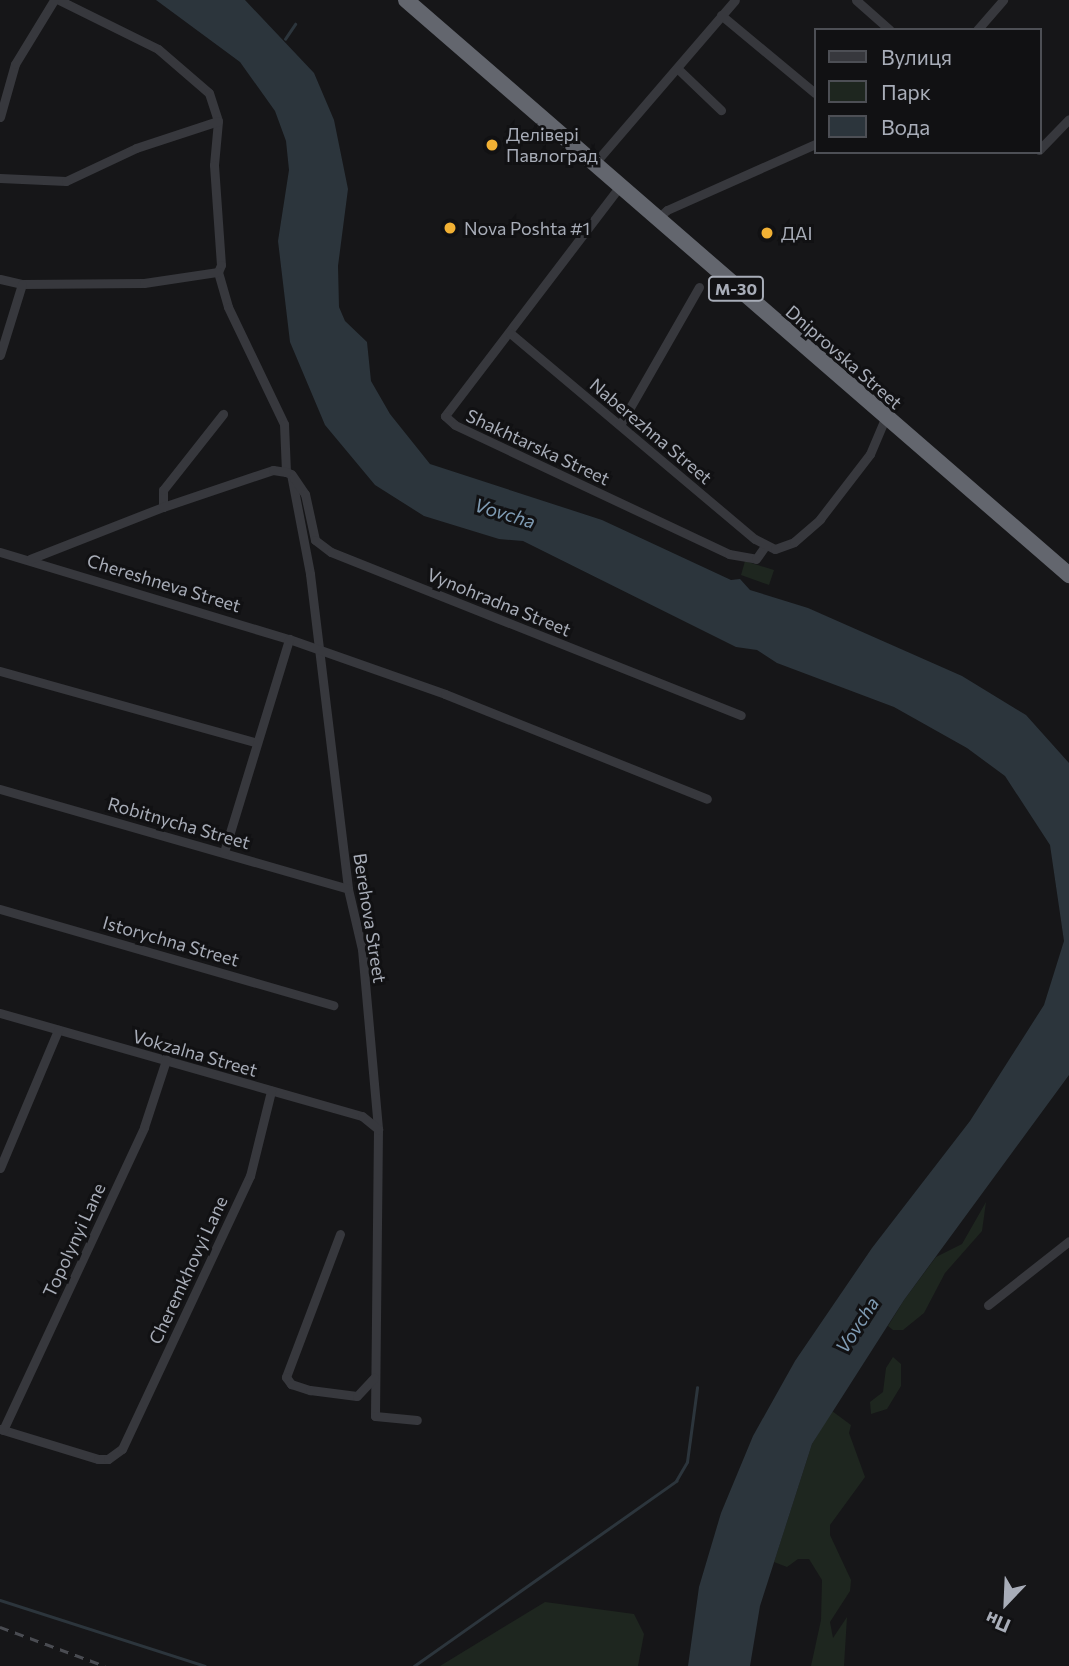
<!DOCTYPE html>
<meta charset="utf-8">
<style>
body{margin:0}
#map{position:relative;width:1069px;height:1666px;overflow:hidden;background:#161618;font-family:Commissioner,sans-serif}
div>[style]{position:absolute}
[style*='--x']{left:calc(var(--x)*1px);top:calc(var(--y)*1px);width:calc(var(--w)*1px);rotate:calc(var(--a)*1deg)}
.green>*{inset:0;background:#1e261f}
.water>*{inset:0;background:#2c353c}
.stream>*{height:2.5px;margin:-1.25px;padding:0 1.25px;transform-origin:1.25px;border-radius:1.25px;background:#2c353c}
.street>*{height:9px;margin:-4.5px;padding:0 4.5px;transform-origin:4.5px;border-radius:4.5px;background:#37383d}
.highway>*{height:16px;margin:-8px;padding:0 8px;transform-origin:8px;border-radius:8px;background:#63666e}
.rail>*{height:2.5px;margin-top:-1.25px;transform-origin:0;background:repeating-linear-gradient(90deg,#4a4c52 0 9px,transparent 0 16px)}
.dots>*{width:19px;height:19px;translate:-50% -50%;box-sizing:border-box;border:4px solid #111113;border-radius:50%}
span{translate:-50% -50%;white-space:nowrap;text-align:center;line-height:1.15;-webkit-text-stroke:6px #111113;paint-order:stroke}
.shield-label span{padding:2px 5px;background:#111113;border:2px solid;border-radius:5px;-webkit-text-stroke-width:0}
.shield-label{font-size:16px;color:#a8adb8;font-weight:700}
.poi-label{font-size:18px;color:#a8adb8}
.left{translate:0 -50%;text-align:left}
.street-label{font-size:18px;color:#a8adb8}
.water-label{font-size:19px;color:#7f9bb3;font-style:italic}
.legend{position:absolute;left:814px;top:28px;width:228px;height:126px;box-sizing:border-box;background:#111113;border:2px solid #4d4f55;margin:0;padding:9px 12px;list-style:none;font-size:21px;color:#a8adb8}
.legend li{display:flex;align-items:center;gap:14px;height:35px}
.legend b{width:35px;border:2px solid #4d4f55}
.north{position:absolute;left:971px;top:1568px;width:70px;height:70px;-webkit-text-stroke:5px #111113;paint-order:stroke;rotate:203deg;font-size:19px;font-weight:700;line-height:28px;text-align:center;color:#a8adb8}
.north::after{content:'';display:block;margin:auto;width:24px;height:32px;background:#a8adb8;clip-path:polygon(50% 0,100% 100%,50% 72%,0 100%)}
</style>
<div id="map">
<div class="green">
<div style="clip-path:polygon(745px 561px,774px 570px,769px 585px,741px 575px)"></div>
<div style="clip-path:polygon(986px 1202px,982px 1231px,945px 1273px,924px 1313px,903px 1330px,893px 1330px,888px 1326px,904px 1300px,936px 1257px,962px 1244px)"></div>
<div style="clip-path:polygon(893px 1357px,901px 1364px,901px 1386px,887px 1409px,871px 1414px,870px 1402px,883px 1392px,886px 1368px)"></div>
<div style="clip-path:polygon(832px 1411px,851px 1425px,849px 1433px,865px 1477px,830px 1525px,830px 1535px,851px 1580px,850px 1591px,830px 1622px,833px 1638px,847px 1617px,844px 1666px,811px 1666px,821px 1620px,822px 1580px,809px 1559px,798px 1559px,787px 1567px,774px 1562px,812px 1444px)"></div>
<div style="clip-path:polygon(545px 1602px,634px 1614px,644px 1634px,638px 1666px,440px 1666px)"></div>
</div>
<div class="water">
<div style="clip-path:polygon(156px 0,245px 0,314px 73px,334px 120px,348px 189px,338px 266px,339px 307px,345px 321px,367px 342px,371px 381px,390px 414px,430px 464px,602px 520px,731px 580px,740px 579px,750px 590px,808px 608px,962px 676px,1026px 715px,1069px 763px,1069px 1075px,904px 1300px,812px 1444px,760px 1606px,750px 1666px,688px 1666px,699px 1587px,721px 1513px,753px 1436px,795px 1361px,872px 1248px,970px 1121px,1044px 1005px,1064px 941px,1050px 845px,1005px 776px,967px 748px,894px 707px,777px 663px,757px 650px,736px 647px,523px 541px,499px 539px,424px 516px,375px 485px,325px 425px,290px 342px,278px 241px,289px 170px,286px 141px,275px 111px,240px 62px)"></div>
</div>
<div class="stream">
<div style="--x:285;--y:39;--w:18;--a:-56"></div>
<div style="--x:0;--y:1600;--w:215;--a:17.8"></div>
<div style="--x:414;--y:1666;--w:321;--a:-35.2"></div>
<div style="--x:676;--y:1481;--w:22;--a:-60"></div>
<div style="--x:687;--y:1462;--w:75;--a:-82.3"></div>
</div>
<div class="street">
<div style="--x:59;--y:0;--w:110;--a:26.3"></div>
<div style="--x:158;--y:49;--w:67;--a:40.8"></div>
<div style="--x:209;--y:93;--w:29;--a:72"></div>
<div style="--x:218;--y:121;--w:44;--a:95.2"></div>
<div style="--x:214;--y:165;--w:100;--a:86"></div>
<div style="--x:221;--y:265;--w:8;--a:113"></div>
<div style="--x:856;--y:0;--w:45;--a:41.4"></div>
<div style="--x:721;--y:15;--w:122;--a:39.7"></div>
<div style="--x:977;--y:30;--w:40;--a:-49"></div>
<div style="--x:677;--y:68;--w:61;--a:43.7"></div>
<div style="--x:0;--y:117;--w:55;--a:-74.2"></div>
<div style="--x:15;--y:64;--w:75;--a:-58.6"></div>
<div style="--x:1039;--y:150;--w:43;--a:-45.9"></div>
<div style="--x:594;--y:164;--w:216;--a:-49.3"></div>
<div style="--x:0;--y:178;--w:66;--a:2.6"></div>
<div style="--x:66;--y:181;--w:77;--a:-25.2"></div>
<div style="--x:136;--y:148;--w:86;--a:-18.2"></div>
<div style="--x:620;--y:186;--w:289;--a:127.3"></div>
<div style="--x:445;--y:416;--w:13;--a:42"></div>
<div style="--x:455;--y:425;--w:303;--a:25.2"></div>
<div style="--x:729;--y:554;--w:27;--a:10"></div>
<div style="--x:756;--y:559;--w:16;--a:-55"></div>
<div style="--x:658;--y:218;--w:12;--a:-42"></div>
<div style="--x:667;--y:210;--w:162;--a:-24"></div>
<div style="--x:218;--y:272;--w:36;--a:74"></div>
<div style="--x:228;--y:307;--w:130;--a:64.4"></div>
<div style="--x:284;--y:424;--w:48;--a:87.6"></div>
<div style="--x:286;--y:472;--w:5;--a:22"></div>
<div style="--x:291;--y:474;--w:102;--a:79.2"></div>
<div style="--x:310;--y:574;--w:317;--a:83.1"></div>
<div style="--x:348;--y:889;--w:62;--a:76.9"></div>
<div style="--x:362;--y:949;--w:181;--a:84.9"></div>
<div style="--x:378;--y:1129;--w:287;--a:90.6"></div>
<div style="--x:375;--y:1416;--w:42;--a:5.4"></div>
<div style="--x:0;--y:279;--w:23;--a:13"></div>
<div style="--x:22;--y:284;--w:122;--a:-0.5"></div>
<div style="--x:144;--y:283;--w:75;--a:-8.5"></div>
<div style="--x:510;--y:333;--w:320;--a:40.1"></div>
<div style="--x:755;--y:539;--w:22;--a:27"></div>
<div style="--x:775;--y:549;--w:20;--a:-20"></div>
<div style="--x:794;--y:542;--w:35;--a:-41"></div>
<div style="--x:820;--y:519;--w:82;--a:-52.4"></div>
<div style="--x:870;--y:454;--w:38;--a:-67"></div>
<div style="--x:0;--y:355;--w:74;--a:-72.8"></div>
<div style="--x:620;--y:425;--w:159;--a:-60.2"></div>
<div style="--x:292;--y:475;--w:23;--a:56"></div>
<div style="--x:305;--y:494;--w:47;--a:77.7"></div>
<div style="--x:315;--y:540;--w:20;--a:37"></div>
<div style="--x:331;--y:552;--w:441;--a:21.7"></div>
<div style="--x:163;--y:507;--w:17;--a:-90"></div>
<div style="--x:163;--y:490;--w:97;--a:-51.7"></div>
<div style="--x:0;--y:552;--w:302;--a:16.8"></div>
<div style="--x:289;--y:639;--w:165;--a:19.4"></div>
<div style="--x:445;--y:694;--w:282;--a:21.8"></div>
<div style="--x:30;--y:559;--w:143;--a:-21.4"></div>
<div style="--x:163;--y:507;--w:116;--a:-18.6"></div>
<div style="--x:273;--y:470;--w:13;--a:9"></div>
<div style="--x:0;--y:671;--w:265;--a:15.6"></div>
<div style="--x:0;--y:789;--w:362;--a:16"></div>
<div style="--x:224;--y:852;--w:223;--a:-73"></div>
<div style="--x:0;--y:909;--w:347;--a:16.1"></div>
<div style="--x:0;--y:1013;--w:376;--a:15.9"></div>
<div style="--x:362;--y:1116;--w:21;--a:39"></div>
<div style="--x:0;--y:1168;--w:150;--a:-67.2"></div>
<div style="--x:340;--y:1234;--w:153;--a:110.7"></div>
<div style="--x:286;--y:1377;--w:9;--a:54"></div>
<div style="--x:291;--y:1384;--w:20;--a:18"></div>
<div style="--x:310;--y:1390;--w:47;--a:7.3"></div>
<div style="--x:357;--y:1396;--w:25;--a:-47"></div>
<div style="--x:988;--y:1305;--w:103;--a:-38.3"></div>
<div style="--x:0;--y:1429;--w:102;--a:17"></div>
<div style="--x:98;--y:1459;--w:10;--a:0"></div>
<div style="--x:108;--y:1459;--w:17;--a:-36"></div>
<div style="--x:122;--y:1449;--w:302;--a:-64.9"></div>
<div style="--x:250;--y:1176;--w:88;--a:-76.1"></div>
<div style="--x:3;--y:1430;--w:334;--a:-65"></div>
<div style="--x:144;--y:1127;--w:71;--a:-71.8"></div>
</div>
<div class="highway">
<div style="--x:406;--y:0;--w:878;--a:40.93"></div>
</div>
<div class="rail">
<div style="--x:0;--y:1627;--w:112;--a:20.4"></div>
</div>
<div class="dots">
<div style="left:492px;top:145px;background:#f2b134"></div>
<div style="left:450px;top:228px;background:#f2b134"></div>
<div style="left:767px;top:233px;background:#f2b134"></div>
</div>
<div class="shield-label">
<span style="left:736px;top:289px">М-30</span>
</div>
<div class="poi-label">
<span class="left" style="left:506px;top:145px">Делівері<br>Павлоград</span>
<span class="left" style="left:464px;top:228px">Nova Poshta #1</span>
<span class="left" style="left:781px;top:233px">ДАІ</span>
</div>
<div class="street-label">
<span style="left:844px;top:357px;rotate:41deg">Dniprovska Street</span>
<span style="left:651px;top:431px;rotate:40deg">Naberezhna Street</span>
<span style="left:538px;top:447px;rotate:25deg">Shakhtarska Street</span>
<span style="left:164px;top:583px;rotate:17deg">Chereshneva Street</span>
<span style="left:499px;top:602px;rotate:22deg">Vynohradna Street</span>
<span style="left:179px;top:823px;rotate:16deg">Robitnycha Street</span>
<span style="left:370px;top:918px;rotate:81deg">Berehova Street</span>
<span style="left:171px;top:941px;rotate:16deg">Istorychna Street</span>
<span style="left:195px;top:1053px;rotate:16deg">Vokzalna Street</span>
<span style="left:74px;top:1240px;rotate:-65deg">Topolynyi Lane</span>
<span style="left:188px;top:1270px;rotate:-65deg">Cheremkhovyi Lane</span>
</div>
<div class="water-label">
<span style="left:505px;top:513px;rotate:17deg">Vovcha</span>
<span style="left:857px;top:1325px;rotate:-57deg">Vovcha</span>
</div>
<ul class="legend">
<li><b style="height:9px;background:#37383d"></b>Вулиця</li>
<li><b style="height:19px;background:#1e261f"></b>Парк</li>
<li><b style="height:19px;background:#2c353c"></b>Вода</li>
</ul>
<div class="north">Пн</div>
</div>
